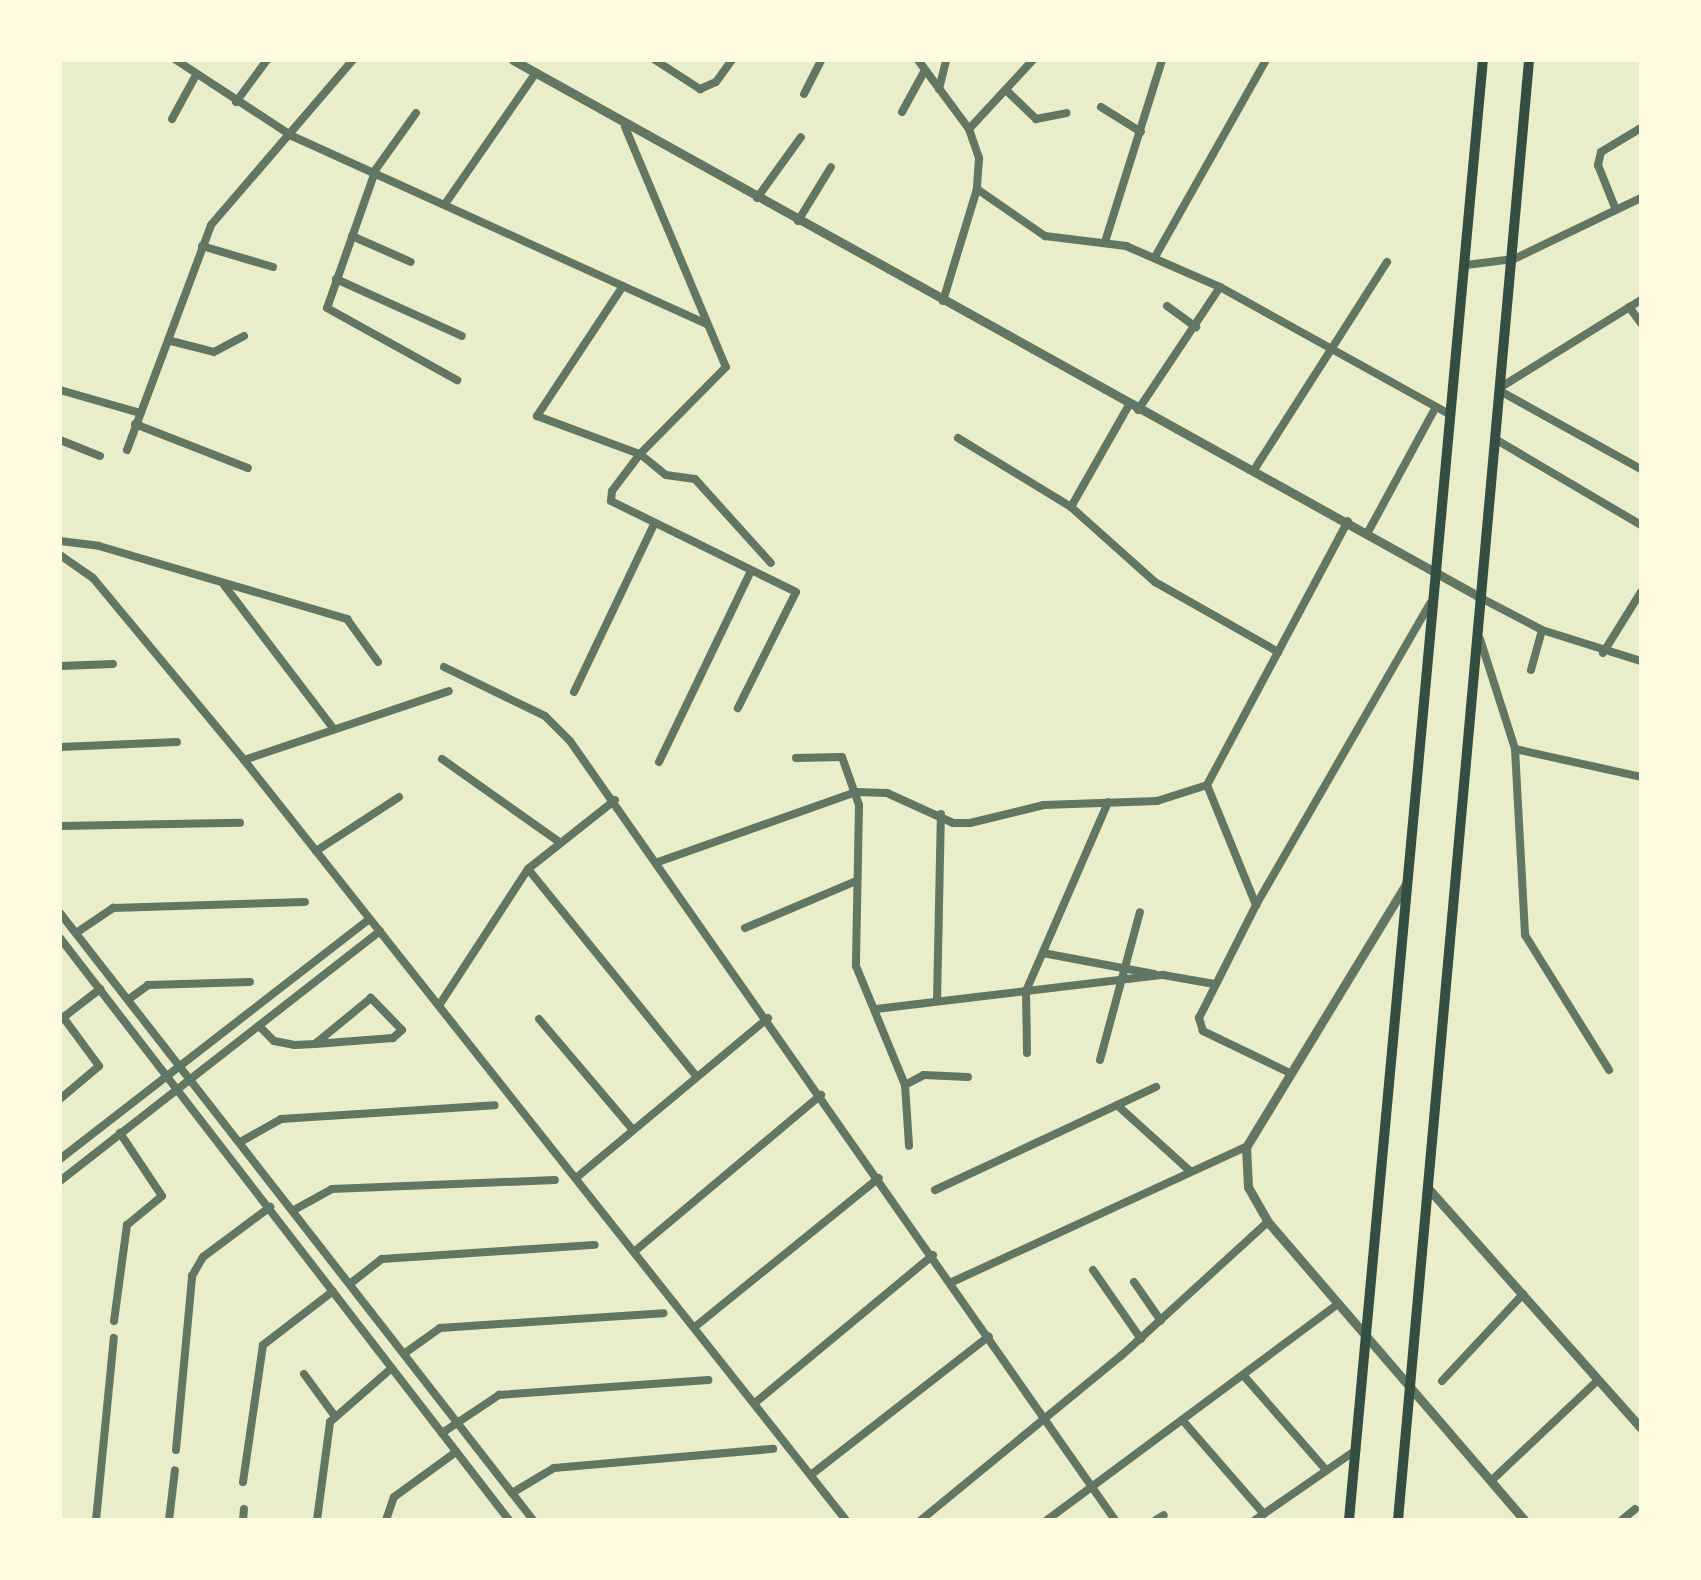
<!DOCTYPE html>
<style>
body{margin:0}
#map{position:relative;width:1701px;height:1580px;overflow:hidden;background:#e9edc9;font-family:Ubuntu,sans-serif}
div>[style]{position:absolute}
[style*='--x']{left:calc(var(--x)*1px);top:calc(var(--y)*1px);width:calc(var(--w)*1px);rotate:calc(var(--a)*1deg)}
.minor>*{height:8px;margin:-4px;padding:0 4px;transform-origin:4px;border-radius:4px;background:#617663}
.tertiary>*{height:9px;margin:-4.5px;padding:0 4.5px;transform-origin:4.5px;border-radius:4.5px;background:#617663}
.secondary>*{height:10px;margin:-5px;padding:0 5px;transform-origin:5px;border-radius:5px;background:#344e41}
span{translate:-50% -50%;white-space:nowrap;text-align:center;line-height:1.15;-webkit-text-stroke:8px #fefae0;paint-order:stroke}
.frame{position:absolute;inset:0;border:62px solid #fefae0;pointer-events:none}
</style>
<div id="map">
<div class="minor">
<div style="--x:176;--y:60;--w:139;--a:33.2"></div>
<div style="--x:292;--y:136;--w:455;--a:24.4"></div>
<div style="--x:655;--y:60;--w:54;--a:32.8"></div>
<div style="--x:700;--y:89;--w:17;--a:-24"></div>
<div style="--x:716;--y:82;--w:27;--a:-54"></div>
<div style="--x:918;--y:60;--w:86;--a:53.5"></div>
<div style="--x:969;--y:129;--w:31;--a:71"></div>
<div style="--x:979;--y:158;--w:31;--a:94"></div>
<div style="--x:977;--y:189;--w:117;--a:106.9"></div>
<div style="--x:939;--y:89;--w:30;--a:-76"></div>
<div style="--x:1006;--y:90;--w:42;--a:44"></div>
<div style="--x:1036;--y:119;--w:31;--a:-11"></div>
<div style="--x:804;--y:94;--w:38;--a:-63"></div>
<div style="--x:236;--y:102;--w:52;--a:-53.6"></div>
<div style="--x:1101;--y:107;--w:47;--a:32"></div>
<div style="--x:902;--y:112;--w:48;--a:-61.3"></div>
<div style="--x:416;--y:113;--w:69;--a:125.5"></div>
<div style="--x:376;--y:169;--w:147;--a:109.4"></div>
<div style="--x:327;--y:308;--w:149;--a:29"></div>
<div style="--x:172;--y:119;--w:50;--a:-61.4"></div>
<div style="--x:625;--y:127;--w:260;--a:67.2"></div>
<div style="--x:726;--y:367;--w:122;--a:134.7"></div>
<div style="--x:640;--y:454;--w:46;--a:127.1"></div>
<div style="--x:612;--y:491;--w:10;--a:96"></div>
<div style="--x:611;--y:501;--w:206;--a:26.2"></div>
<div style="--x:796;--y:592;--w:130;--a:116.6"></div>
<div style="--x:969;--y:129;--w:94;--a:-47.2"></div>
<div style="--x:977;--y:189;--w:83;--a:34.7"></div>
<div style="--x:1045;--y:236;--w:82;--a:7"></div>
<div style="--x:1126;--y:246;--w:103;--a:23.6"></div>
<div style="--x:1220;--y:287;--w:264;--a:29"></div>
<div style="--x:757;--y:198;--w:75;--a:-54.2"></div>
<div style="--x:445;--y:204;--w:158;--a:-55.3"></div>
<div style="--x:1616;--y:210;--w:48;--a:-111.8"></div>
<div style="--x:1598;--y:165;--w:13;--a:-77"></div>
<div style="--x:1601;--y:152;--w:47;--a:-31"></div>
<div style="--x:798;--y:221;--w:63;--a:-58.6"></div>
<div style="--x:352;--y:236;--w:64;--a:23.8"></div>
<div style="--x:1105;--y:242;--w:191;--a:-72.6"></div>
<div style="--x:202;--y:246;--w:74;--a:16.5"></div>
<div style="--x:1155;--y:257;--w:226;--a:-60.6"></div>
<div style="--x:1466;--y:265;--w:48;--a:-7.1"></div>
<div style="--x:1514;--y:259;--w:141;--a:-25.7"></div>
<div style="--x:336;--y:279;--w:138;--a:24.3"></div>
<div style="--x:623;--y:286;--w:156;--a:123.5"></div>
<div style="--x:537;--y:416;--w:110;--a:20.3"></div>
<div style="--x:640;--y:454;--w:33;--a:39"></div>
<div style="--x:666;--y:475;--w:29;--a:8"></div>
<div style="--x:695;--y:479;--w:113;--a:47.9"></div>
<div style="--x:1167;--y:306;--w:36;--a:36"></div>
<div style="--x:1629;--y:307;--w:20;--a:53"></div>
<div style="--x:171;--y:341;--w:44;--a:14.3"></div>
<div style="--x:214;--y:352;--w:34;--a:-28"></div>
<div style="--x:1501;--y:387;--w:165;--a:-31.9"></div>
<div style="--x:60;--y:390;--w:83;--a:16"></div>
<div style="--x:1500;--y:391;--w:161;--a:29"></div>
<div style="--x:1138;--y:410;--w:148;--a:-56.3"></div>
<div style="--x:135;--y:424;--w:121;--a:21.3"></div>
<div style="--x:958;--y:438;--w:132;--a:31.4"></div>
<div style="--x:1071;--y:507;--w:113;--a:41.8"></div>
<div style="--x:1155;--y:582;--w:142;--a:29.6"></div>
<div style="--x:1495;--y:439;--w:169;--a:30.5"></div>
<div style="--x:60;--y:440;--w:43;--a:21.8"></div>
<div style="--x:127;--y:450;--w:240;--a:-69.5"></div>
<div style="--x:211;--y:225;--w:218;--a:-49.3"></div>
<div style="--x:1254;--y:470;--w:247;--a:-57.4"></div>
<div style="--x:1071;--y:507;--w:117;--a:-60.4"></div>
<div style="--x:1368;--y:532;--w:142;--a:-61.5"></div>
<div style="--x:60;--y:541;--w:39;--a:7"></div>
<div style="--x:99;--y:546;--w:259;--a:16.4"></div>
<div style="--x:347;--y:619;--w:53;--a:54.2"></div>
<div style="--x:60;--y:555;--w:40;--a:34.9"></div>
<div style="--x:93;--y:578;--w:236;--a:50.3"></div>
<div style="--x:244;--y:760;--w:970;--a:51.62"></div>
<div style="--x:224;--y:585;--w:180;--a:52.7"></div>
<div style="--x:1479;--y:597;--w:71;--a:27.6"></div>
<div style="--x:1542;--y:630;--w:104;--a:17.4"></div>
<div style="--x:1480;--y:639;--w:115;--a:72.3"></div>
<div style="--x:1515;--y:749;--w:129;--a:12.5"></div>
<div style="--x:1603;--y:653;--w:72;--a:-58.1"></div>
<div style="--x:60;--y:666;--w:53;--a:-2.2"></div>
<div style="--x:444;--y:667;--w:112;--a:25.9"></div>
<div style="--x:545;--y:716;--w:35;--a:45"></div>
<div style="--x:570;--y:741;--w:951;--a:55.02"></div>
<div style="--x:1531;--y:670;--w:41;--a:-74.6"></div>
<div style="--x:574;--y:692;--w:186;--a:-64.5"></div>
<div style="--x:60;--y:747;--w:117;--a:-2.4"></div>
<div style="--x:1515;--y:749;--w:186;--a:86.9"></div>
<div style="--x:1525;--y:935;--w:159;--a:58.1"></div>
<div style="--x:796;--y:758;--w:46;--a:-1.2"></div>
<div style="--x:842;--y:757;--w:51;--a:70.5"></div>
<div style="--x:859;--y:805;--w:161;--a:91.1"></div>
<div style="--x:856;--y:966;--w:129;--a:67.6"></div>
<div style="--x:905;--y:1085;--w:61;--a:86.2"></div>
<div style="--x:442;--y:759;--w:142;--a:35.3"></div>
<div style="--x:244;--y:760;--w:216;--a:-18.6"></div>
<div style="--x:659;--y:762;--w:212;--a:-64.3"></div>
<div style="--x:1207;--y:785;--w:130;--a:67.8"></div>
<div style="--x:60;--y:826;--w:180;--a:-1"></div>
<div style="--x:316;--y:851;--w:99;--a:-33"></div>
<div style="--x:658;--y:862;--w:210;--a:-19.5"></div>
<div style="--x:856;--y:792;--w:31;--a:2"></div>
<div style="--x:887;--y:793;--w:72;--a:24.4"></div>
<div style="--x:953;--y:823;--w:17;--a:0"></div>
<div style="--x:970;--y:823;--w:76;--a:-13.7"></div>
<div style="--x:1044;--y:805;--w:113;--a:-2"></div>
<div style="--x:1157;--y:801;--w:52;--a:-17.7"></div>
<div style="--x:1207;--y:785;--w:299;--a:-61.9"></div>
<div style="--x:528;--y:869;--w:267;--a:50.9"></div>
<div style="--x:60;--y:913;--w:770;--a:52.07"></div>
<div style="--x:745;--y:928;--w:121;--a:-22.9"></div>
<div style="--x:76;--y:933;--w:45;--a:-34"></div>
<div style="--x:113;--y:908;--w:192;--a:-1.8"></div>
<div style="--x:60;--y:938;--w:735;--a:52.35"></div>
<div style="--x:1043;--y:953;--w:113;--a:10.7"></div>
<div style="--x:129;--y:999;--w:24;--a:-36"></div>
<div style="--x:148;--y:985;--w:102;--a:-1.7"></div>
<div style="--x:937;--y:1001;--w:187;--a:-88.8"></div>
<div style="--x:440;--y:1004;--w:161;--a:-56.9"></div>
<div style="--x:528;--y:869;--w:111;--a:-38.4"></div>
<div style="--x:876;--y:1009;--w:289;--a:-6.8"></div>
<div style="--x:1163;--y:975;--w:52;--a:10"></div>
<div style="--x:539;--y:1019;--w:145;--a:49.7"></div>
<div style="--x:60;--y:1020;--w:51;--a:-37.8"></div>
<div style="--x:259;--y:1026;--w:21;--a:45"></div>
<div style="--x:274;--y:1041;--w:21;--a:11"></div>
<div style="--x:295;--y:1045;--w:20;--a:-3"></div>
<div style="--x:315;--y:1044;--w:78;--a:-4.4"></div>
<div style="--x:393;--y:1038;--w:12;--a:-42"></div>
<div style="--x:402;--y:1030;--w:45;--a:-134.1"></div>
<div style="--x:371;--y:998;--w:72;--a:140.6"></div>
<div style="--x:1027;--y:1053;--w:62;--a:-90.9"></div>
<div style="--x:1026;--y:991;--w:206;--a:-66.5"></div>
<div style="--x:1100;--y:1060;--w:153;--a:-74.9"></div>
<div style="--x:1290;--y:1073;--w:97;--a:-154.2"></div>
<div style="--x:1203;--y:1031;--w:14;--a:-107"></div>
<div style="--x:1199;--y:1018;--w:127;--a:-63.2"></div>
<div style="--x:1256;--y:905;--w:348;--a:-60"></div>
<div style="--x:905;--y:1085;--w:21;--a:-28"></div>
<div style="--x:924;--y:1075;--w:44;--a:2.6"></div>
<div style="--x:60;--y:1099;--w:51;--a:-40.2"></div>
<div style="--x:99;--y:1066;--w:61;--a:-126.3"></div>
<div style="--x:1117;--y:1105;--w:98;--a:42.1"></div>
<div style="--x:242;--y:1141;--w:45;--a:-29.4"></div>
<div style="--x:281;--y:1119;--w:214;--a:-3.7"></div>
<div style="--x:60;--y:1159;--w:391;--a:-37.8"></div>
<div style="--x:576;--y:1178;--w:250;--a:-39.8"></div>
<div style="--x:60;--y:1181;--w:406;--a:-38"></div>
<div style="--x:935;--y:1190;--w:244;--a:-25"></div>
<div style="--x:294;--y:1210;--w:43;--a:-28.9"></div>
<div style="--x:332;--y:1189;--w:223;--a:-2.3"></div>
<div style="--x:635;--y:1251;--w:243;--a:-40"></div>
<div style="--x:1093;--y:1270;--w:84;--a:55.2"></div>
<div style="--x:952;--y:1282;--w:324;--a:-24.7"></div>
<div style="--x:1134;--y:1282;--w:47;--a:55.3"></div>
<div style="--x:351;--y:1283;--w:39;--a:-38"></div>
<div style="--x:382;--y:1259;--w:213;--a:-3.8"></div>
<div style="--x:114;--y:1321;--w:97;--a:-82.3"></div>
<div style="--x:127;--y:1225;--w:45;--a:-39.6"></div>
<div style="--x:162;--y:1196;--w:76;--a:-123.7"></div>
<div style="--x:696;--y:1326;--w:235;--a:-39"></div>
<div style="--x:405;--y:1353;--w:43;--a:-35.5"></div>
<div style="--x:440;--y:1328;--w:224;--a:-3.8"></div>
<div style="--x:304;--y:1374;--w:51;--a:53.8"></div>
<div style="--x:1244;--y:1376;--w:125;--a:48.9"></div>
<div style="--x:1442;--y:1381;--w:119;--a:-47"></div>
<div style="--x:756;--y:1402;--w:230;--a:-39.7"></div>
<div style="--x:1184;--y:1422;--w:122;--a:49"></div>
<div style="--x:442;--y:1433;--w:69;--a:-33.7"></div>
<div style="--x:499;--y:1395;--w:210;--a:-4.1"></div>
<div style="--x:176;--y:1450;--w:175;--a:-84.7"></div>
<div style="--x:192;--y:1276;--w:22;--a:-60"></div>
<div style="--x:203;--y:1257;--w:84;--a:-36.7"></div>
<div style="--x:812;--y:1474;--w:224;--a:-37.9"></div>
<div style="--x:1491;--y:1481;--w:147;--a:-43.3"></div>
<div style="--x:243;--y:1482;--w:138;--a:-81.7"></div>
<div style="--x:263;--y:1345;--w:88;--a:-37.6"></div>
<div style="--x:512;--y:1493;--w:49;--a:-30.8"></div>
<div style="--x:554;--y:1468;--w:220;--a:-5"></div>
<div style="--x:96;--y:1520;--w:183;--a:-84.4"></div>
<div style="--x:169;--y:1520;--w:50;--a:-83.2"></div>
<div style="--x:243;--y:1520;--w:11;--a:-85"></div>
<div style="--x:317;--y:1520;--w:99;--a:-82.4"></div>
<div style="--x:330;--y:1422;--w:82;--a:-41.1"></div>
<div style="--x:386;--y:1520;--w:24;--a:-71"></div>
<div style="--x:394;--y:1497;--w:77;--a:-36"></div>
<div style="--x:921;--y:1520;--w:259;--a:-39.4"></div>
<div style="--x:1121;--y:1356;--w:199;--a:-42.4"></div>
<div style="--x:1047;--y:1520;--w:360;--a:-36.6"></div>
<div style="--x:1156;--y:1520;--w:9;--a:-32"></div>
<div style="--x:1255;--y:1520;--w:123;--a:-34.7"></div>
<div style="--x:1622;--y:1520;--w:17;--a:-40"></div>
</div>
<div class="tertiary">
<div style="--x:513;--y:60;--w:1104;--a:29.05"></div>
<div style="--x:1406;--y:884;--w:308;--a:121.3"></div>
<div style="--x:1246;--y:1147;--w:40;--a:87.1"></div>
<div style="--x:1248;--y:1187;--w:40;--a:60.3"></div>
<div style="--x:1268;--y:1222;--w:393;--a:49.3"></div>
<div style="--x:1427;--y:1187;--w:322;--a:48.4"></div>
</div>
<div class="secondary">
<div style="--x:1349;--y:1520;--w:1466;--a:-84.76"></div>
<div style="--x:1398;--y:1520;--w:1466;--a:-84.87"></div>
</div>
<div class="frame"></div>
</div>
